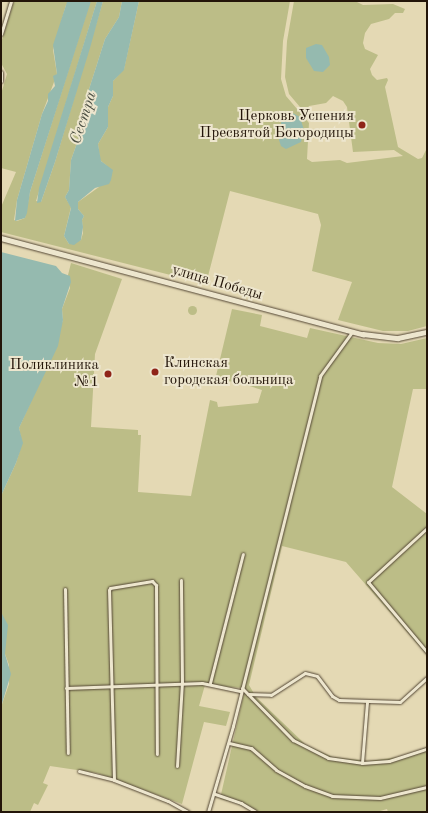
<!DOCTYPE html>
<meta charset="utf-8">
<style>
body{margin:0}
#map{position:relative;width:428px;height:813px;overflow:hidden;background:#e4d9b4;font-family:"Old Standard TT",serif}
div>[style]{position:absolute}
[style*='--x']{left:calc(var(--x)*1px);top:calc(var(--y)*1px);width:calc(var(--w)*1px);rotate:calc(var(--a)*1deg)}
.green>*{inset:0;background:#bcbd87}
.round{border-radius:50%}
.water>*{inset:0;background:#95baaf}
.roads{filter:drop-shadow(0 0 1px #534634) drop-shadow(0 0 1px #534634)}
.street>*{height:3px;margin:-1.5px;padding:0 1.5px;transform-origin:1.5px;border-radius:1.5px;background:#ede6ce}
.secondary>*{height:4.5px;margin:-2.25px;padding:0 2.25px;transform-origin:2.25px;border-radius:2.25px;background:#ede6ce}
.dots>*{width:11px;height:11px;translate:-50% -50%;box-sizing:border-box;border:2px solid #ede6ce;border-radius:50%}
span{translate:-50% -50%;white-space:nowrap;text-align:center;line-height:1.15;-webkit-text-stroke:4px #ede6ce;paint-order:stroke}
.poi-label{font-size:15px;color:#231509}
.right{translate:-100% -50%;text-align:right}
.left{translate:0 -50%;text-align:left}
.street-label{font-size:15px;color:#231509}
.water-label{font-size:16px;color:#4b4f43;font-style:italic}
.frame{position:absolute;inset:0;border:2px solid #231509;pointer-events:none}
</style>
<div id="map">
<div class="green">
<div style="clip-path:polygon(14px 1px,72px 1px,66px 5px,53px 50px,57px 74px,42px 114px,17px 200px,14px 220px,17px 221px,25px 218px,30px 192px,90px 2px,97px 1px,36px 201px,41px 202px,55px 162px,103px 1px,122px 1px,119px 17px,105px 39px,83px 108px,86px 114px,82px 129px,71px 160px,69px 190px,65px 197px,71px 207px,64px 236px,69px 244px,81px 240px,83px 233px,82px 220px,84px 216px,78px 209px,78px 202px,99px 187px,107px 166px,100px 160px,98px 144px,108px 127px,108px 107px,113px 96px,113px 81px,124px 69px,139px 1px,290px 1px,283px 41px,281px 79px,286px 96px,309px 123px,307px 159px,312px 162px,340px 160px,347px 163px,403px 156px,394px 150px,353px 152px,347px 107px,343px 101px,333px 96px,326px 103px,309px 106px,305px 113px,289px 94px,285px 77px,287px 41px,294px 1px,355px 1px,363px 5px,393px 4px,405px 9px,403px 13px,395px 13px,389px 19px,371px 24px,365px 33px,363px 43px,365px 49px,378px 55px,370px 69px,372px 75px,377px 80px,387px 78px,388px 80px,385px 87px,398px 147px,418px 159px,422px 158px,427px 148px,427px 326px,408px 331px,383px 331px,338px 320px,352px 282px,312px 271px,321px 225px,318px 214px,230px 191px,206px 284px,1px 232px,1px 207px,16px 172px,1px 168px,1px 94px,7px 74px,1px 63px,1px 43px)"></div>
<div style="clip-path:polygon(71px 263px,122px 279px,95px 354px,91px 427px,138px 430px,138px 435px,141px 435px,138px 492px,191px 496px,210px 400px,217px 402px,218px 407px,258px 403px,262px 390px,237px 382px,215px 380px,232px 309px,262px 315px,260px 326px,307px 338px,310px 328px,378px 343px,401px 344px,427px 338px,427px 389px,413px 389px,392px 487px,427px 514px,427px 655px,346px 562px,282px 546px,249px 685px,256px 697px,306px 745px,333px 757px,369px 761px,405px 756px,427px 747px,427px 812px,388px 812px,387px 809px,377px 812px,253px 812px,240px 804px,220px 799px,244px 693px,242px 688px,205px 685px,199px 706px,230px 712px,226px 726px,204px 722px,182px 804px,97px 773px,50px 766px,43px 783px,48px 785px,38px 805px,34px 803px,30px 812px,1px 812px,1px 707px,9px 684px,9px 665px,5px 654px,1px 612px,1px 496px,16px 463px,22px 443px,19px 428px,46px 368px,63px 320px,62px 309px,70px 288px,68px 275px)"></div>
<div class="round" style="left:187.5px;top:305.5px;width:9px;height:9px"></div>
</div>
<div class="water">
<div style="clip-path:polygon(91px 1px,30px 192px,27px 213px,25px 218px,15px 221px,17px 200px,42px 114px,48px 101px,48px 94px,55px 86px,53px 76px,57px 74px,53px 45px,67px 2px)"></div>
<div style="clip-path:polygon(97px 1px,103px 1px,90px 48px,55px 162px,41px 202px,37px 203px,39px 188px)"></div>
<div style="clip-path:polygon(122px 1px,139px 1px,124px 70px,113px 81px,113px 96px,108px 107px,108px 127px,98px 144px,101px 161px,113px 170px,111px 180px,109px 184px,95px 188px,78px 202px,78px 209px,84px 216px,82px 220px,83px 227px,81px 240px,74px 245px,69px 244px,64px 236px,71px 208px,65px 197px,69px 190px,71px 160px,82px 129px,86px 114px,83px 108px,105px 39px,119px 17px)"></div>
<div style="clip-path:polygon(316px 44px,322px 45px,329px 57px,330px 65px,323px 72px,314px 71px,306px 58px,306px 48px)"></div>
<div style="clip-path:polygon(289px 111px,300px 117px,304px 130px,301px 142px,286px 149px,281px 146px,279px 140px,282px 116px)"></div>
<div style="clip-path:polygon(1px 252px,56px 266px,62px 273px,70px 276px,71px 282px,62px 309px,63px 320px,58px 346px,19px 428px,23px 443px,16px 463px,1px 496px)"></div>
<div style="clip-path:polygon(1px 612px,8px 625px,5px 654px,11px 674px,1px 707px)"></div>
</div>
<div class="roads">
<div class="street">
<div style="--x:1;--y:34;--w:34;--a:-73"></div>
<div style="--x:1;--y:72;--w:9;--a:90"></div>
<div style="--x:427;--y:528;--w:80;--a:137.5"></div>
<div style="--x:368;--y:582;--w:92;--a:49.9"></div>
<div style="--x:65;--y:589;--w:164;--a:89"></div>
<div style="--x:210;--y:683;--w:133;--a:-75.7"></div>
<div style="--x:66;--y:688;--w:136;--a:-2.1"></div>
<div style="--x:202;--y:683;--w:40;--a:12"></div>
<div style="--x:242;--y:688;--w:73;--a:45.6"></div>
<div style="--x:293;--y:740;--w:39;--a:27"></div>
<div style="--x:328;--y:758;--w:34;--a:8"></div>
<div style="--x:362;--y:763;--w:27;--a:-4"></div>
<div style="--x:389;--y:761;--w:40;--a:-18"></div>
<div style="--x:248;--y:694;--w:23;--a:2"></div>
<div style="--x:271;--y:695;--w:40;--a:-32.9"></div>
<div style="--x:305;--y:673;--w:12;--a:14"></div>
<div style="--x:317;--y:676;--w:25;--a:53"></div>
<div style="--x:332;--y:696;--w:8;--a:30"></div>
<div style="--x:339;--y:700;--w:61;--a:1.9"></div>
<div style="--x:400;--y:702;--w:36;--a:-42"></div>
<div style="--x:229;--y:743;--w:23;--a:13"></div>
<div style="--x:251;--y:748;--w:33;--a:41"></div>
<div style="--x:276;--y:770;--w:33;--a:29"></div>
<div style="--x:305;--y:786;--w:29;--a:20"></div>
<div style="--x:332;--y:796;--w:48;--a:2.4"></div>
<div style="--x:380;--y:798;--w:48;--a:-13.2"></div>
<div style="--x:362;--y:763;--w:61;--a:-85.3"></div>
<div style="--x:177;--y:766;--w:83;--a:-86.6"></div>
<div style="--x:182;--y:683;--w:103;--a:-90.6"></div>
<div style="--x:79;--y:771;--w:36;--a:14"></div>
<div style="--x:114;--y:780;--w:58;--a:21.3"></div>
<div style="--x:168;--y:801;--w:23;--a:29"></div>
<div style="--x:114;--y:780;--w:190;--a:-91.5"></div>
<div style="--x:109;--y:590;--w:2;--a:-63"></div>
<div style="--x:110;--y:588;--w:43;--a:-9.5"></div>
<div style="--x:152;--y:581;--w:6;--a:45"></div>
<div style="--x:156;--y:585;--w:169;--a:89.7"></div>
<div style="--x:215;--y:794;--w:28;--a:19"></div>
<div style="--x:241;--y:803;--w:17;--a:31"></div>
<div style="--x:208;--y:812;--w:90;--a:-73.8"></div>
<div style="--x:233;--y:726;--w:361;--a:-76"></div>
<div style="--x:320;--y:376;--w:54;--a:-54"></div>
</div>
<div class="secondary">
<div style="--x:1;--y:238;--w:375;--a:14.9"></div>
<div style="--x:363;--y:334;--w:35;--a:7"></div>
<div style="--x:398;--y:338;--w:30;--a:-12"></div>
</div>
</div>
<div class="dots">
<div style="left:362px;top:125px;background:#8f2418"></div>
<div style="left:155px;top:372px;background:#8f2418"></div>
<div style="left:108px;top:374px;background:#8f2418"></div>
</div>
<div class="poi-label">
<span class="right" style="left:354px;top:125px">Церковь Успения<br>Пресвятой Богородицы</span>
<span class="left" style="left:164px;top:372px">Клинская<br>городская больница</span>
<span class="right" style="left:99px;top:374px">Поликлиника<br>№1</span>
</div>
<div class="street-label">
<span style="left:217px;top:283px;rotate:16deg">улица Победы</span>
</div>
<div class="water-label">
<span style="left:84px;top:118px;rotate:-72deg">Сестра</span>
</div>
<div class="frame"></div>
</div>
